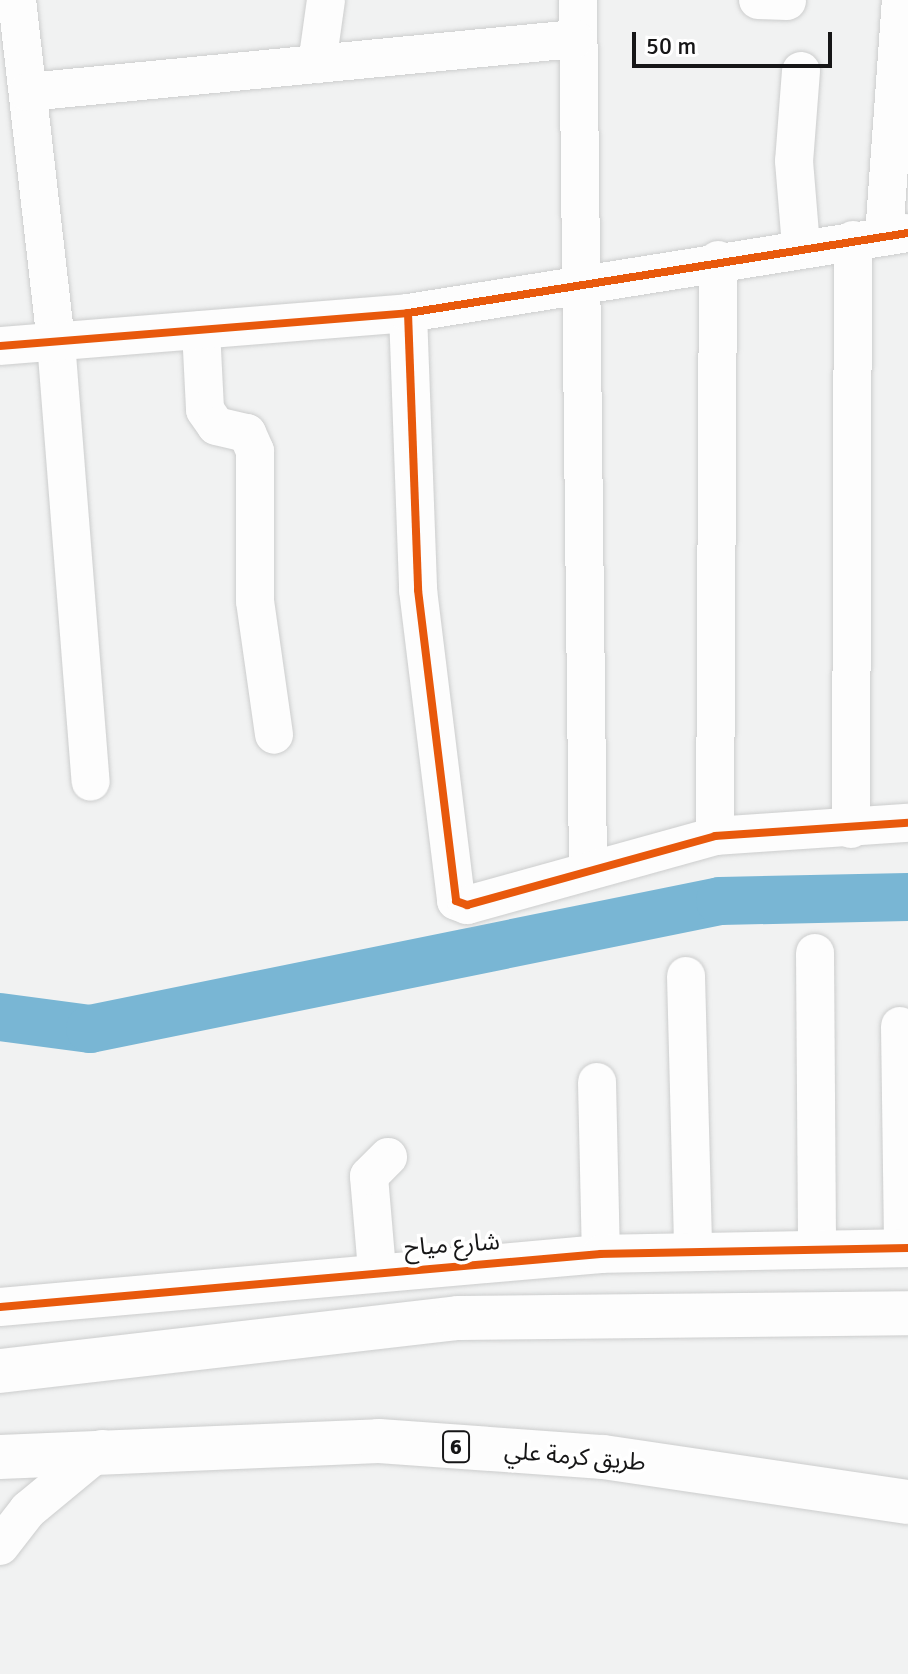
<!DOCTYPE html>
<meta charset="utf-8">
<style>
body{margin:0}
#map{position:relative;width:908px;height:1674px;overflow:hidden;background:#f1f2f2;font-family:Signika,"Noto Sans Arabic",sans-serif}
div>[style]{position:absolute}
[style*='--x']{left:calc(var(--x)*1px);top:calc(var(--y)*1px);width:calc(var(--w)*1px);rotate:calc(var(--a)*1deg)}
.river>*{height:48px;margin:-24px;padding:0 24px;transform-origin:24px;border-radius:24px;background:#79b6d4}
.roads{filter:drop-shadow(0 0 2px #cccdcd) drop-shadow(0 0 2px #cccdcd)}
.minor>*{height:38px;margin:-19px;padding:0 19px;transform-origin:19px;border-radius:19px;background:#fdfdfd}
.highway>*{height:44px;margin:-22px;padding:0 22px;transform-origin:22px;border-radius:22px;background:#fdfdfd}
.cycleway>*{height:8px;margin:-4px;padding:0 4px;transform-origin:4px;border-radius:4px;background:#e8590c}
span{translate:-50% -50%;white-space:nowrap;text-align:center;line-height:1.15;-webkit-text-stroke:7px #fff;paint-order:stroke}
.shield-label span{padding:2px 6px;background:#fff;border:2px solid;border-radius:6px;-webkit-text-stroke-width:0}
.shield-label{font-size:22px;color:#161617;font-weight:700}
.street-label{font-size:24px;color:#161617}
.scale{position:absolute;left:632px;top:32px;width:200px;height:36px;box-sizing:border-box;border:4px solid #161617;border-top:0;padding-left:10px;font-size:24px;line-height:28px;white-space:nowrap;color:#161617;-webkit-text-stroke:6px #fff;paint-order:stroke}
</style>
<div id="map">
<div class="river">
<div style="--x:0;--y:1017;--w:91;--a:7.6"></div>
<div style="--x:90;--y:1029;--w:643;--a:-11.48"></div>
<div style="--x:720;--y:901;--w:188;--a:-1.2"></div>
</div>
<div class="roads">
<div class="minor">
<div style="--x:17;--y:0;--w:344;--a:83.5"></div>
<div style="--x:56;--y:342;--w:441;--a:85.5"></div>
<div style="--x:578;--y:0;--w:866;--a:89.34"></div>
<div style="--x:758;--y:0;--w:29;--a:2"></div>
<div style="--x:317;--y:64;--w:65;--a:-82"></div>
<div style="--x:801;--y:71;--w:90;--a:94.4"></div>
<div style="--x:794;--y:161;--w:85;--a:85.3"></div>
<div style="--x:28;--y:92;--w:549;--a:-5.54"></div>
<div style="--x:884;--y:236;--w:237;--a:-85.9"></div>
<div style="--x:408;--y:313;--w:277;--a:87.9"></div>
<div style="--x:418;--y:590;--w:313;--a:83"></div>
<div style="--x:456;--y:901;--w:12;--a:20"></div>
<div style="--x:467;--y:905;--w:257;--a:-15.5"></div>
<div style="--x:715;--y:836;--w:193;--a:-3.9"></div>
<div style="--x:201;--y:330;--w:80;--a:87.1"></div>
<div style="--x:205;--y:410;--w:19;--a:55"></div>
<div style="--x:216;--y:426;--w:32;--a:13"></div>
<div style="--x:247;--y:433;--w:20;--a:66"></div>
<div style="--x:255;--y:451;--w:150;--a:90"></div>
<div style="--x:255;--y:601;--w:135;--a:81.9"></div>
<div style="--x:0;--y:346;--w:409;--a:-4.6"></div>
<div style="--x:408;--y:313;--w:506;--a:-9.09"></div>
<div style="--x:851;--y:829;--w:589;--a:-89.81"></div>
<div style="--x:715;--y:836;--w:576;--a:-89.7"></div>
<div style="--x:815;--y:953;--w:296;--a:89.6"></div>
<div style="--x:686;--y:976;--w:276;--a:88.5"></div>
<div style="--x:900;--y:1026;--w:222;--a:89.2"></div>
<div style="--x:597;--y:1082;--w:172;--a:88.7"></div>
<div style="--x:377;--y:1270;--w:94;--a:-94.9"></div>
<div style="--x:369;--y:1176;--w:27;--a:-45"></div>
<div style="--x:0;--y:1307;--w:603;--a:-5.04"></div>
<div style="--x:601;--y:1254;--w:307;--a:-1.1"></div>
<div style="--x:0;--y:1546;--w:46;--a:-52.1"></div>
<div style="--x:28;--y:1510;--w:96;--a:-39.5"></div>
</div>
<div class="highway">
<div style="--x:0;--y:1371;--w:461;--a:-6.6"></div>
<div style="--x:458;--y:1318;--w:450;--a:-0.6"></div>
<div style="--x:0;--y:1457;--w:379;--a:-2.4"></div>
<div style="--x:379;--y:1441;--w:225;--a:4.1"></div>
<div style="--x:603;--y:1457;--w:308;--a:8.4"></div>
</div>
</div>
<div class="cycleway">
<div style="--x:408;--y:313;--w:277;--a:87.9"></div>
<div style="--x:418;--y:590;--w:313;--a:83"></div>
<div style="--x:456;--y:901;--w:12;--a:20"></div>
<div style="--x:467;--y:905;--w:257;--a:-15.5"></div>
<div style="--x:715;--y:836;--w:193;--a:-3.9"></div>
<div style="--x:0;--y:346;--w:409;--a:-4.6"></div>
<div style="--x:408;--y:313;--w:506;--a:-9.09"></div>
<div style="--x:0;--y:1307;--w:603;--a:-5.04"></div>
<div style="--x:601;--y:1254;--w:307;--a:-1.1"></div>
</div>
<div class="shield-label">
<span style="left:456px;top:1447px">6</span>
</div>
<div class="street-label">
<span style="left:452px;top:1245px;rotate:-4deg">شارع مياح</span>
<span style="left:575px;top:1457px;rotate:5deg">طريق كرمة علي</span>
</div>
<div class="scale">50 m</div>
</div>
